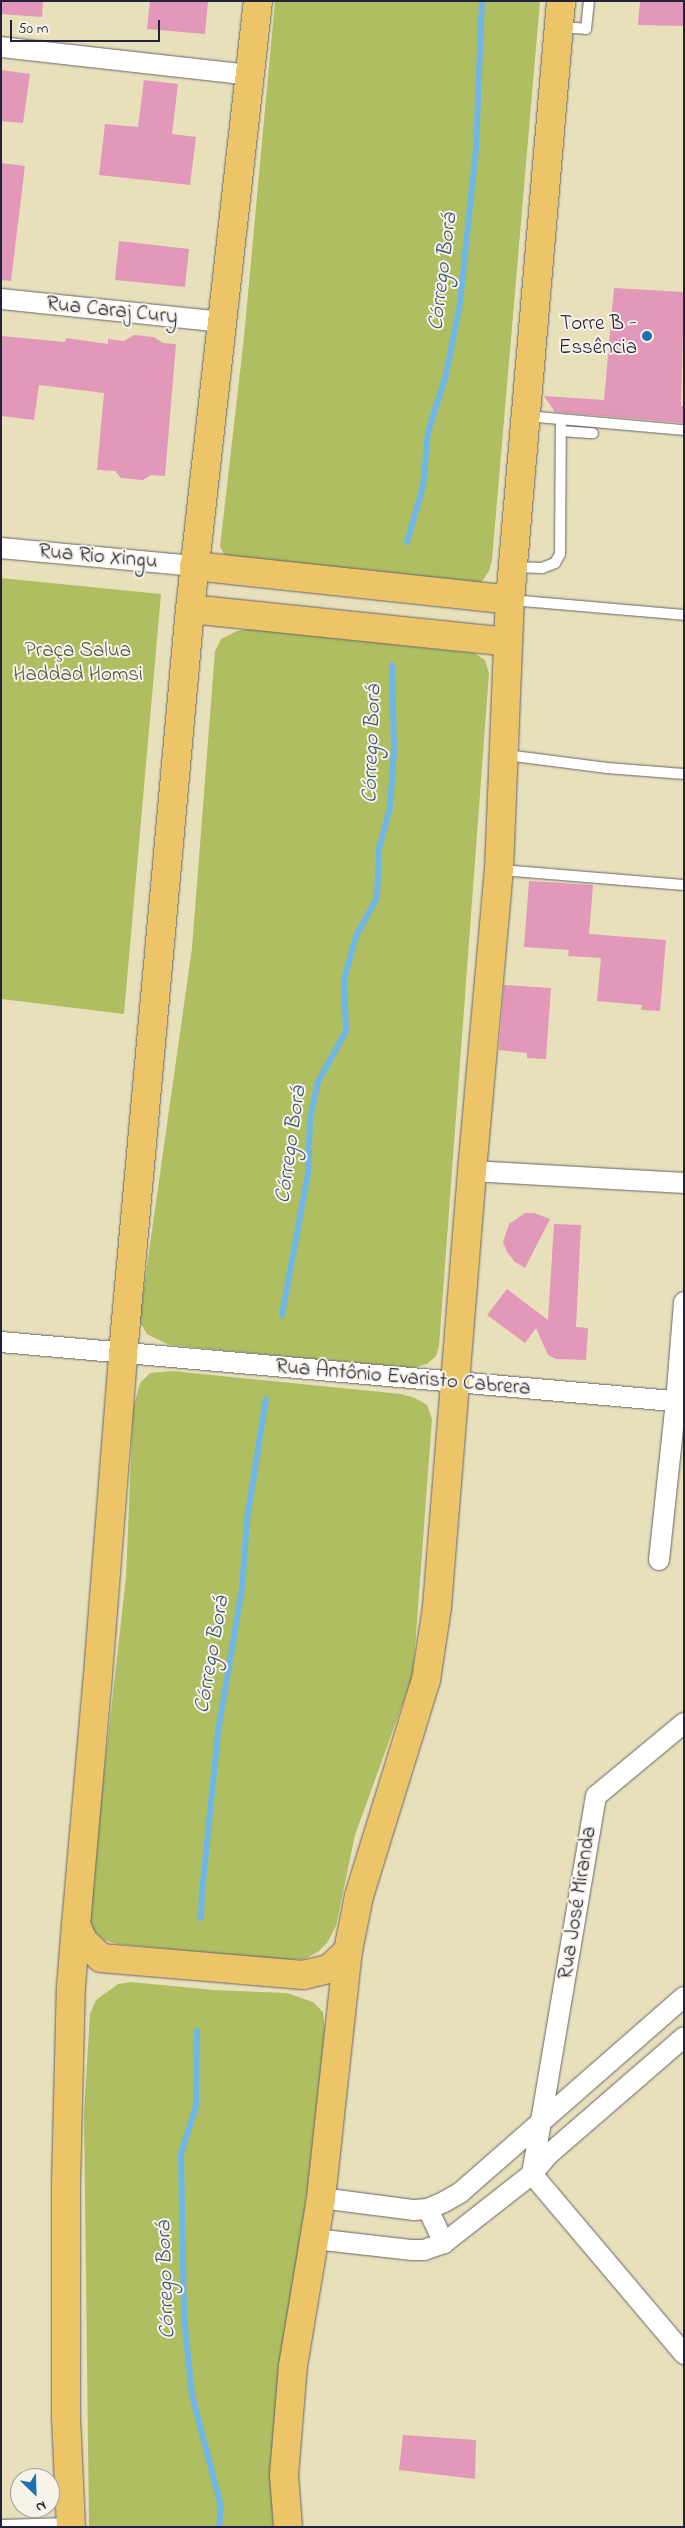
<!DOCTYPE html>
<meta charset="utf-8">
<style>
body{margin:0}
#map{position:relative;width:685px;height:2528px;overflow:hidden;background:#e8e0bb;font-family:"Indie Flower",sans-serif}
div>[style]{position:absolute}
[style*='--x']{left:calc(var(--x)*1px);top:calc(var(--y)*1px);width:calc(var(--w)*1px);rotate:calc(var(--a)*1deg)}
.green>*{inset:0;background:#afbe61}
.stream>*{height:6px;margin:-3px;padding:0 3px;transform-origin:3px;border-radius:3px;background:#70b6e7}
.building>*{inset:0;background:#e298b8}
.roads{filter:drop-shadow(0 0 1px #676468) drop-shadow(0 0 1px #676468)}
.lane>*{height:10px;margin:-5px;padding:0 5px;transform-origin:5px;border-radius:5px;background:#fff}
.street>*{height:20px;margin:-10px;padding:0 10px;transform-origin:10px;border-radius:10px;background:#fff}
.primary>*{height:28px;margin:-14px;padding:0 14px;transform-origin:14px;border-radius:14px;background:#edc569}
.dots>*{width:14px;height:14px;translate:-50% -50%;box-sizing:border-box;border:2px solid #f7f3e8;border-radius:50%}
span{translate:-50% -50%;white-space:nowrap;text-align:center;line-height:1.15;-webkit-text-stroke:4px #f7f3e8;paint-order:stroke}
.street-label{font-size:21px;color:#22223b}
.poi-label{font-size:21px;color:#22223b}
.right{translate:-100% -50%;text-align:right}
.park-label{font-size:21px;color:#535948}
.water-label{font-size:22px;color:#3d5677;font-style:italic}
.frame{position:absolute;inset:0;border:2px solid #22223b;pointer-events:none}
.north{position:absolute;left:10px;top:2468px;width:50px;height:50px;box-sizing:border-box;background:#f7f3e8;border:1px solid #a29fa3;border-radius:50%;rotate:156deg;font-size:14px;font-weight:700;line-height:20px;text-align:center;color:#22223b}
.north::after{content:'';display:block;margin:auto;width:18px;height:22px;background:#1f6fb2;clip-path:polygon(50% 0,100% 100%,50% 72%,0 100%)}
.scale{position:absolute;left:10px;top:20px;width:150px;height:22px;box-sizing:border-box;border:2px solid #22223b;border-top:0;padding-left:6px;font-size:15px;line-height:18px;white-space:nowrap;color:#22223b;-webkit-text-stroke:4px #f7f3e8;paint-order:stroke}
</style>
<div id="map">
<div class="green">
<div style="clip-path:polygon(275px 1px,540px 1px,492px 560px,489px 571px,481px 583px,471px 587px,229px 563px,220px 547px,244px 337px)"></div>
<div style="clip-path:polygon(1px 578px,161px 594px,124px 1014px,1px 999px)"></div>
<div style="clip-path:polygon(249px 629px,474px 653px,485px 660px,489px 673px,439px 1346px,436px 1356px,427px 1364px,417px 1367px,406px 1368px,169px 1345px,147px 1334px,141px 1324px,140px 1315px,192px 948px,215px 651px,221px 639px,237px 631px)"></div>
<div style="clip-path:polygon(172px 1371px,401px 1394px,415px 1398px,427px 1405px,432px 1419px,413px 1675px,355px 1835px,336px 1926px,327px 1943px,319px 1951px,305px 1959px,285px 1960px,117px 1944px,104px 1940px,92px 1929px,88px 1917px,126px 1577px,133px 1409px,140px 1383px,150px 1373px)"></div>
<div style="clip-path:polygon(131px 1982px,214px 1990px,287px 1993px,313px 2002px,323px 2012px,325px 2030px,308px 2186px,290px 2304px,275px 2437px,273px 2527px,89px 2527px,84px 2113px,90px 2014px,96px 2000px,118px 1984px)"></div>
</div>
<div class="stream">
<div style="--x:407;--y:542;--w:57;--a:-73.8"></div>
<div style="--x:423;--y:487;--w:55;--a:-84.8"></div>
<div style="--x:428;--y:432;--w:60;--a:-72.5"></div>
<div style="--x:446;--y:375;--w:73;--a:-79"></div>
<div style="--x:460;--y:303;--w:155;--a:-84.1"></div>
<div style="--x:476;--y:149;--w:148;--a:-87.7"></div>
<div style="--x:282;--y:1315;--w:143;--a:-79.6"></div>
<div style="--x:308;--y:1174;--w:55;--a:-87.9"></div>
<div style="--x:310;--y:1119;--w:38;--a:-78"></div>
<div style="--x:318;--y:1082;--w:58;--a:-61.2"></div>
<div style="--x:346;--y:1031;--w:51;--a:-92.2"></div>
<div style="--x:344;--y:980;--w:46;--a:-74.7"></div>
<div style="--x:356;--y:936;--w:43;--a:-61.1"></div>
<div style="--x:377;--y:898;--w:49;--a:-87.7"></div>
<div style="--x:379;--y:849;--w:42;--a:-75"></div>
<div style="--x:390;--y:808;--w:57;--a:-86"></div>
<div style="--x:394;--y:751;--w:86;--a:-91.3"></div>
<div style="--x:201;--y:1918;--w:25;--a:-88"></div>
<div style="--x:202;--y:1893;--w:162;--a:-84.3"></div>
<div style="--x:218;--y:1732;--w:146;--a:-80.5"></div>
<div style="--x:242;--y:1588;--w:68;--a:-85.8"></div>
<div style="--x:247;--y:1520;--w:122;--a:-81.1"></div>
<div style="--x:197;--y:2031;--w:75;--a:90.8"></div>
<div style="--x:196;--y:2106;--w:50;--a:107.4"></div>
<div style="--x:181;--y:2154;--w:163;--a:88.9"></div>
<div style="--x:184;--y:2317;--w:78;--a:84.1"></div>
<div style="--x:192;--y:2395;--w:115;--a:75.4"></div>
<div style="--x:221;--y:2506;--w:21;--a:95"></div>
</div>
<div class="building">
<div style="clip-path:polygon(1px 1px,43px 1px,42px 17px,1px 14px)"></div>
<div style="clip-path:polygon(150px 1px,208px 1px,205px 34px,147px 29px)"></div>
<div style="clip-path:polygon(640px 1px,684px 1px,684px 26px,638px 25px)"></div>
<div style="clip-path:polygon(1px 70px,30px 74px,23px 123px,1px 121px)"></div>
<div style="clip-path:polygon(144px 80px,178px 84px,172px 134px,196px 137px,190px 185px,99px 175px,105px 124px,138px 127px)"></div>
<div style="clip-path:polygon(1px 163px,25px 166px,11px 281px,1px 280px)"></div>
<div style="clip-path:polygon(119px 241px,189px 249px,185px 287px,115px 280px)"></div>
<div style="clip-path:polygon(614px 288px,684px 292px,681px 406px,684px 406px,684px 423px,555px 412px,544px 396px,604px 400px)"></div>
<div style="clip-path:polygon(134px 335px,154px 337px,163px 343px,176px 344px,165px 476px,151px 475px,143px 480px,121px 478px,115px 471px,97px 470px,104px 393px,39px 385px,34px 420px,1px 416px,1px 336px,65px 342px,66px 338px,108px 344px,108px 339px,124px 341px)"></div>
<div style="clip-path:polygon(529px 881px,593px 885px,589px 934px,666px 940px,660px 1011px,641px 1010px,642px 1005px,597px 1001px,601px 958px,568px 956px,569px 950px,524px 947px)"></div>
<div style="clip-path:polygon(504px 985px,551px 988px,546px 1059px,527px 1058px,527px 1053px,499px 1050px)"></div>
<div style="clip-path:polygon(525px 1213px,534px 1213px,550px 1219px,525px 1268px,515px 1262px,507px 1252px,503px 1242px,509px 1224px)"></div>
<div style="clip-path:polygon(554px 1224px,581px 1225px,576px 1327px,588px 1328px,586px 1360px,556px 1359px,548px 1355px,536px 1328px,525px 1343px,487px 1315px,507px 1289px,548px 1320px)"></div>
<div style="clip-path:polygon(403px 2435px,476px 2440px,475px 2479px,399px 2470px)"></div>
</div>
<div class="roads">
<div class="lane">
<div style="--x:560;--y:27;--w:26;--a:4"></div>
<div style="--x:586;--y:29;--w:28;--a:-84"></div>
<div style="--x:526;--y:416;--w:159;--a:5.1"></div>
<div style="--x:561;--y:431;--w:32;--a:4"></div>
<div style="--x:514;--y:567;--w:28;--a:2"></div>
<div style="--x:542;--y:568;--w:14;--a:-21"></div>
<div style="--x:555;--y:563;--w:10;--a:-61"></div>
<div style="--x:560;--y:554;--w:134;--a:-89.6"></div>
<div style="--x:510;--y:600;--w:175;--a:4.9"></div>
<div style="--x:506;--y:755;--w:102;--a:7.3"></div>
<div style="--x:607;--y:768;--w:77;--a:4.5"></div>
<div style="--x:500;--y:870;--w:185;--a:4.7"></div>
<div style="--x:1;--y:2525;--w:69;--a:-1.7"></div>
</div>
<div class="street">
<div style="--x:1;--y:47;--w:251;--a:6.4"></div>
<div style="--x:1;--y:299;--w:223;--a:5.9"></div>
<div style="--x:1;--y:548;--w:194;--a:5.3"></div>
<div style="--x:472;--y:1171;--w:212;--a:3.2"></div>
<div style="--x:1;--y:1342;--w:686;--a:5.02"></div>
<div style="--x:659;--y:1560;--w:159;--a:-83.9"></div>
<div style="--x:676;--y:1402;--w:100;--a:-85.4"></div>
<div style="--x:684;--y:1723;--w:114;--a:140.3"></div>
<div style="--x:596;--y:1796;--w:383;--a:99.6"></div>
<div style="--x:532;--y:2174;--w:236;--a:49.8"></div>
<div style="--x:321;--y:2198;--w:94;--a:7.4"></div>
<div style="--x:414;--y:2210;--w:14;--a:-4"></div>
<div style="--x:428;--y:2209;--w:17;--a:-24"></div>
<div style="--x:444;--y:2202;--w:20;--a:-30"></div>
<div style="--x:461;--y:2192;--w:296;--a:-41.2"></div>
<div style="--x:428;--y:2209;--w:38;--a:65"></div>
<div style="--x:315;--y:2239;--w:98;--a:6.5"></div>
<div style="--x:412;--y:2250;--w:12;--a:0"></div>
<div style="--x:424;--y:2250;--w:21;--a:-19"></div>
<div style="--x:444;--y:2243;--w:112;--a:-38.1"></div>
<div style="--x:532;--y:2174;--w:25;--a:-50"></div>
<div style="--x:548;--y:2155;--w:180;--a:-40.9"></div>
</div>
<div class="primary">
<div style="--x:194;--y:566;--w:318;--a:6.1"></div>
<div style="--x:190;--y:609;--w:320;--a:5.9"></div>
<div style="--x:76;--y:1925;--w:17;--a:66"></div>
<div style="--x:83;--y:1941;--w:25;--a:43"></div>
<div style="--x:101;--y:1958;--w:203;--a:4.8"></div>
<div style="--x:303;--y:1975;--w:27;--a:-13"></div>
<div style="--x:329;--y:1969;--w:26;--a:-43"></div>
<div style="--x:71;--y:2527;--w:109;--a:-92.6"></div>
<div style="--x:66;--y:2418;--w:233;--a:-90"></div>
<div style="--x:66;--y:2185;--w:198;--a:-88.6"></div>
<div style="--x:71;--y:1987;--w:62;--a:-85.4"></div>
<div style="--x:76;--y:1925;--w:239;--a:-85"></div>
<div style="--x:97;--y:1687;--w:334;--a:-85.5"></div>
<div style="--x:123;--y:1354;--w:748;--a:-84.86"></div>
<div style="--x:190;--y:609;--w:612;--a:-83.62"></div>
<div style="--x:288;--y:2527;--w:52;--a:-94.4"></div>
<div style="--x:284;--y:2475;--w:109;--a:-85.3"></div>
<div style="--x:293;--y:2366;--w:170;--a:-80.5"></div>
<div style="--x:321;--y:2198;--w:248;--a:-83.8"></div>
<div style="--x:348;--y:1951;--w:56;--a:-78.7"></div>
<div style="--x:359;--y:1896;--w:226;--a:-72.8"></div>
<div style="--x:426;--y:1680;--w:74;--a:-81.4"></div>
<div style="--x:437;--y:1607;--w:437;--a:-85.4"></div>
<div style="--x:472;--y:1171;--w:302;--a:-84.9"></div>
<div style="--x:499;--y:870;--w:270;--a:-87.7"></div>
<div style="--x:510;--y:600;--w:601;--a:-85.13"></div>
</div>
</div>
<div class="dots">
<div style="left:647px;top:336px;background:#1f6fb2"></div>
</div>
<div class="street-label">
<span style="left:112px;top:311px;rotate:6deg">Rua Caraj Cury</span>
<span style="left:98px;top:557px;rotate:5deg">Rua Rio Xingu</span>
<span style="left:403px;top:1378px;rotate:5deg">Rua Antônio Evaristo Cabrera</span>
<span style="left:578px;top:1903px;rotate:-81deg">Rua José Miranda</span>
</div>
<div class="poi-label">
<span class="right" style="left:637px;top:336px">Torre B -<br>Essência</span>
</div>
<div class="park-label">
<span style="left:78px;top:663px">Praça Salua<br>Haddad Homsi</span>
</div>
<div class="water-label">
<span style="left:444px;top:272px;rotate:-83deg">Córrego Borá</span>
<span style="left:373px;top:744px;rotate:-88deg">Córrego Borá</span>
<span style="left:292px;top:1145px;rotate:-82deg">Córrego Borá</span>
<span style="left:213px;top:1655px;rotate:-80deg">Córrego Borá</span>
<span style="left:167px;top:2280px;rotate:-92deg">Córrego Borá</span>
</div>
<div class="frame"></div>
<div class="north">N</div>
<div class="scale">50 m</div>
</div>
